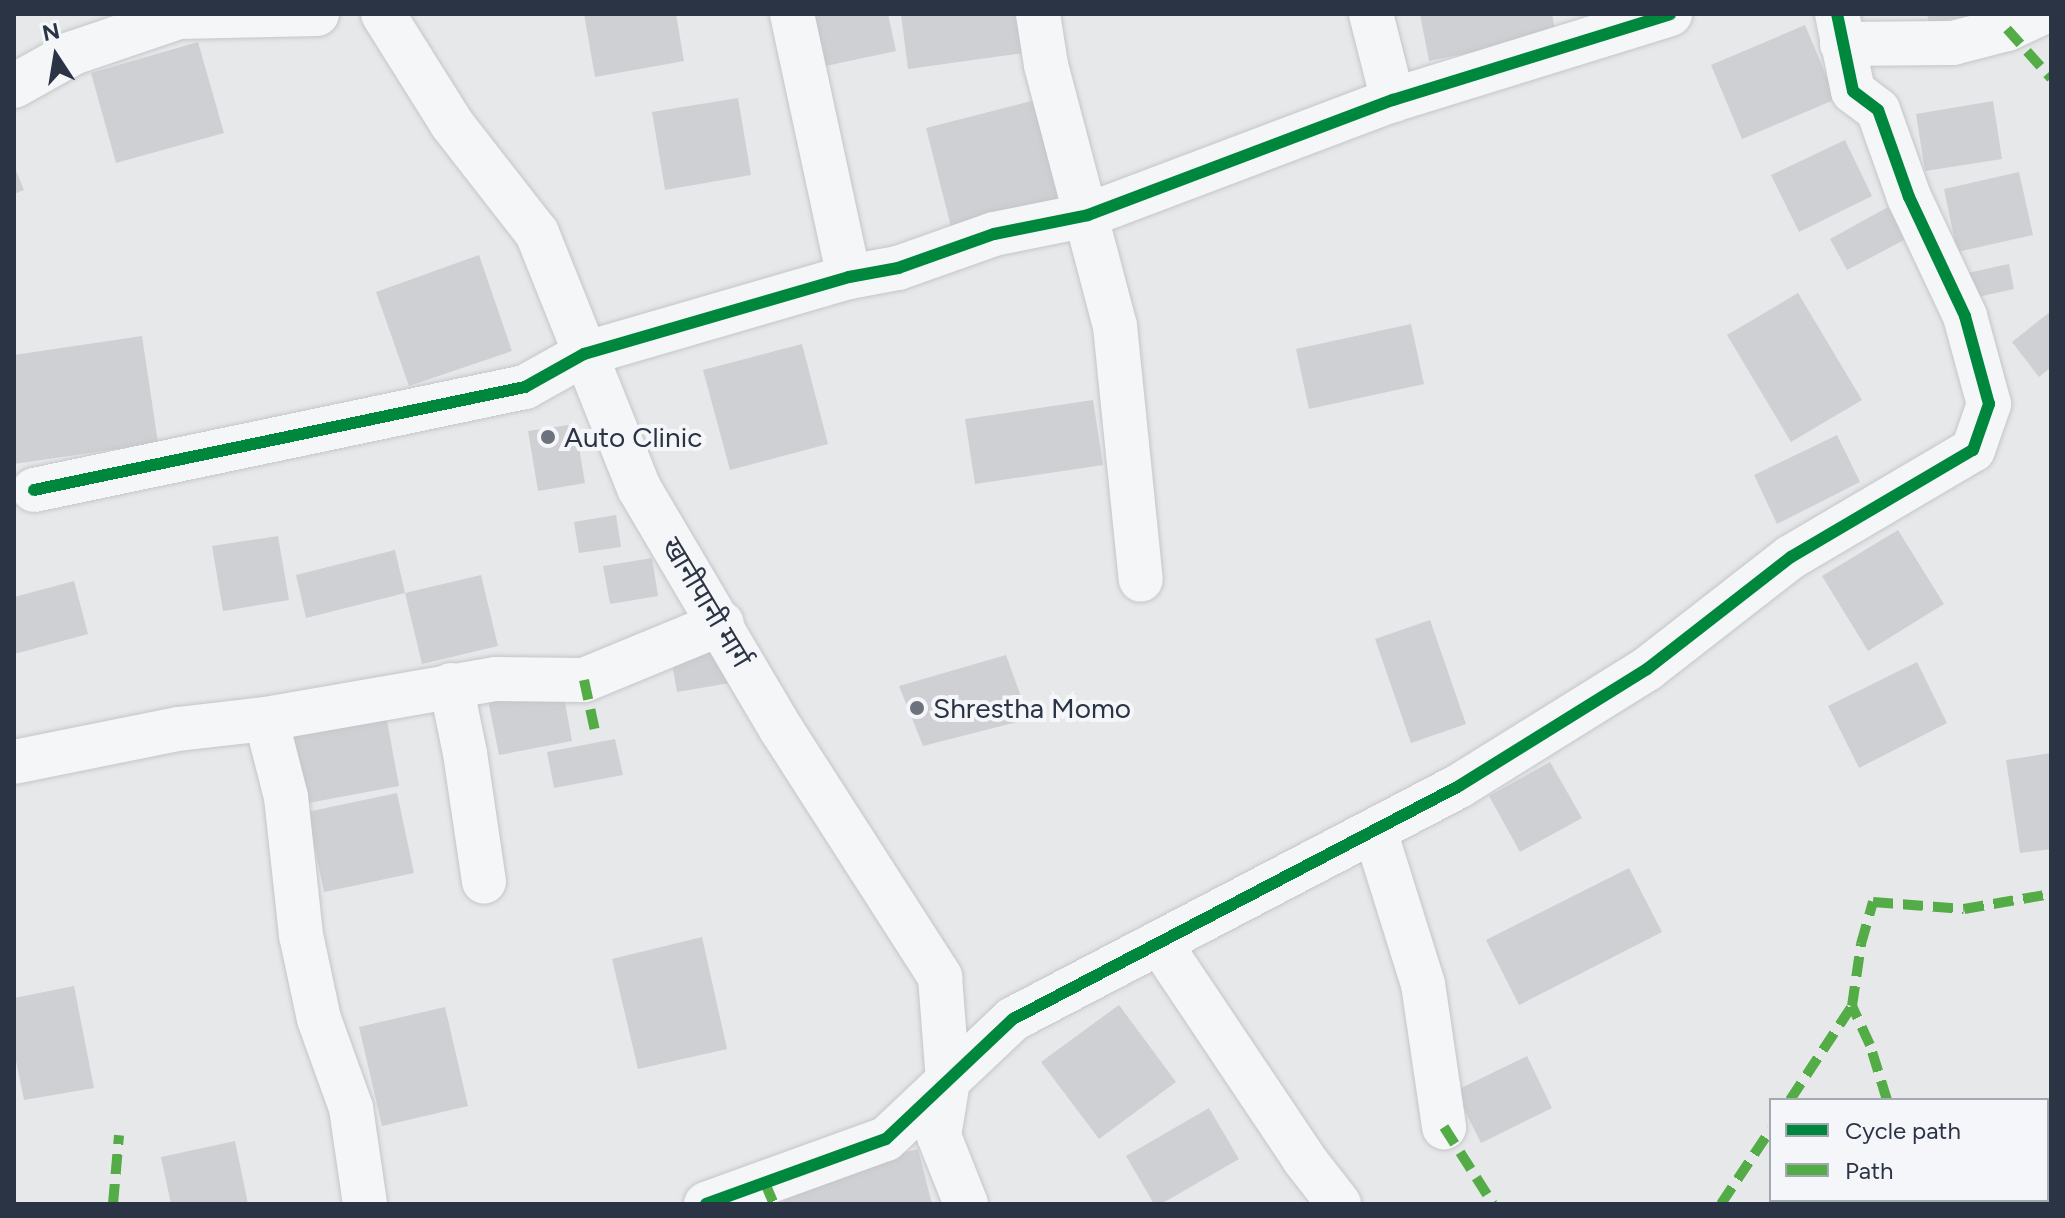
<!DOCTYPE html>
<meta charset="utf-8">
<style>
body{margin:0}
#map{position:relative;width:2065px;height:1218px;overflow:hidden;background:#e6e8ea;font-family:Figtree,"Noto Sans Devanagari",sans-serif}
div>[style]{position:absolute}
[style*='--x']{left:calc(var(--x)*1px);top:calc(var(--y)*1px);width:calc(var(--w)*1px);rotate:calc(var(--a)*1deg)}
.building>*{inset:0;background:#ced0d3}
.roads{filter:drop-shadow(0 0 2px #c4c6c8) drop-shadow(0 0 2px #c4c6c8)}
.minor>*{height:44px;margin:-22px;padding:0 22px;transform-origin:22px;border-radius:22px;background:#f5f6f7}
.quiet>*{height:10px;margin-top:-5px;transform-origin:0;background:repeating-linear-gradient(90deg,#54ac47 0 20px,transparent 0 30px)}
.cycleway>*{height:12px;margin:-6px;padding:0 6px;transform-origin:6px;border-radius:6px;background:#00873e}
.dots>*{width:22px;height:22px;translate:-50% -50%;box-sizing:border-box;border:4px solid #f4f6f9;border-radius:50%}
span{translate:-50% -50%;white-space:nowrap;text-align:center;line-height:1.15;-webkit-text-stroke:8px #f4f6f9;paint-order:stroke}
.poi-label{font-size:28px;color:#2b3445}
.left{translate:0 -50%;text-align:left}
.street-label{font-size:28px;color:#2b3445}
.frame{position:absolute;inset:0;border:16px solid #2b3445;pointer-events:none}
.legend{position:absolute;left:1769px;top:1098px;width:280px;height:104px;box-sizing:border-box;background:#f4f6f9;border:2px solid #a4a8b1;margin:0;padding:10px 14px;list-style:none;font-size:24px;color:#2b3445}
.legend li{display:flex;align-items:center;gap:16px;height:40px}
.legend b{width:40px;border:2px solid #a4a8b1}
.north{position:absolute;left:16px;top:16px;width:80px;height:80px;-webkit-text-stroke:6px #f4f6f9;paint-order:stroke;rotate:348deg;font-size:22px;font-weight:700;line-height:32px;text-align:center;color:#2b3445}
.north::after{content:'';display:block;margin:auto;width:28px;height:36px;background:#2b3445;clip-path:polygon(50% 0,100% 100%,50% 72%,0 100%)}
</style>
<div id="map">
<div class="building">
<div style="clip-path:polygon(584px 14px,676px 14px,684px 61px,595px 77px)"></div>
<div style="clip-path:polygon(810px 14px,888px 14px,896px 51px,821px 67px)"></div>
<div style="clip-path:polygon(901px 14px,1019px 14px,1024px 53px,908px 69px)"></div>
<div style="clip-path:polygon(1420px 14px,1552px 14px,1556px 35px,1429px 61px)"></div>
<div style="clip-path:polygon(1927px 14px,1972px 14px,1972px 16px,1929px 23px)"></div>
<div style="clip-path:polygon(1805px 25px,1836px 99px,1742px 139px,1711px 65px)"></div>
<div style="clip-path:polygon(198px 42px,224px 133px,116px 163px,91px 73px)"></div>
<div style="clip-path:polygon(738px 98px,751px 175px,665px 190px,652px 112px)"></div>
<div style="clip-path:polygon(1039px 99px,1063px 198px,951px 227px,926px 128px)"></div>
<div style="clip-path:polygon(1993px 101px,2002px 159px,1925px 171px,1916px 114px)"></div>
<div style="clip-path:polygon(1845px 140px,1872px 196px,1799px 232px,1771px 175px)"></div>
<div style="clip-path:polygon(14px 166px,24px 190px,14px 194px)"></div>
<div style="clip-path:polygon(2019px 172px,2033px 235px,1957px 252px,1944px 189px)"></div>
<div style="clip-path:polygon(1888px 207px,1906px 239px,1847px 270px,1830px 239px)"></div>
<div style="clip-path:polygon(479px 255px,512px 351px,409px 386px,376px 292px)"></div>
<div style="clip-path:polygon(2009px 264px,2014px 289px,1964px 300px,1958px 275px)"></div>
<div style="clip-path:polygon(1798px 293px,1862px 400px,1791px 442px,1727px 335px)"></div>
<div style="clip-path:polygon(2051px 311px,2051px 367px,2039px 377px,2012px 342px)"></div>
<div style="clip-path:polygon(1411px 324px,1424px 384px,1309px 409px,1296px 349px)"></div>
<div style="clip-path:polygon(142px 336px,158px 443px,14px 464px,14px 355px)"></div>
<div style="clip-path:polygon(802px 344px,828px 444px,730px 470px,703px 370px)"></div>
<div style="clip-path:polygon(1093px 400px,1103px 465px,975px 484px,965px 419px)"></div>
<div style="clip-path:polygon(575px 424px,585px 483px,538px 491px,528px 431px)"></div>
<div style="clip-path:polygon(1837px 435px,1860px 482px,1777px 524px,1754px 475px)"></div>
<div style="clip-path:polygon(616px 515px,621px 547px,579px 553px,574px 522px)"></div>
<div style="clip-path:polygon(1898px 530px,1944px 604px,1868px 651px,1822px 576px)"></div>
<div style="clip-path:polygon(278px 536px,289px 600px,223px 611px,212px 546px)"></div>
<div style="clip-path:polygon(395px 550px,405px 593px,306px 618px,296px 575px)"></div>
<div style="clip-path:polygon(652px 558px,658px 596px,610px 604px,603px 566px)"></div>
<div style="clip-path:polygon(481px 575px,498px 646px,422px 664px,405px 593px)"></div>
<div style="clip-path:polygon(74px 581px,88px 634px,14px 654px,14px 597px)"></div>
<div style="clip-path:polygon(1430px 620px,1466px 724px,1411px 743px,1375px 639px)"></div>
<div style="clip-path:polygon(722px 638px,730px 683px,677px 692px,669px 646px)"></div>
<div style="clip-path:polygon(1006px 655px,1029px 719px,923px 746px,899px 686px)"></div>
<div style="clip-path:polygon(1917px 662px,1947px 723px,1859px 768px,1828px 706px)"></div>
<div style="clip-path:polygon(562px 686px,572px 741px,499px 755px,488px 700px)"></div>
<div style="clip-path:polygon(385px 710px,399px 786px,303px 804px,289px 727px)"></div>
<div style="clip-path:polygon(615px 739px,623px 775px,554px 788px,547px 752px)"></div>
<div style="clip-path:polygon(2051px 753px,2051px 849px,2020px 853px,2006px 760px)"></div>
<div style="clip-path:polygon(1550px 762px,1582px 818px,1520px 852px,1489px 796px)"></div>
<div style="clip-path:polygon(397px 793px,414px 873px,324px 892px,307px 812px)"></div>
<div style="clip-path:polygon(1629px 868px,1662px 932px,1519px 1005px,1486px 940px)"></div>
<div style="clip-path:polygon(702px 937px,727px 1049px,638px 1069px,612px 959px)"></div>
<div style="clip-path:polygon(74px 986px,94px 1088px,24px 1100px,14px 1051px,14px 998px)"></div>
<div style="clip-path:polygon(1119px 1005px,1176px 1082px,1099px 1139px,1041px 1062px)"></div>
<div style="clip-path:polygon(445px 1007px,468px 1106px,382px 1126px,359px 1027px)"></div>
<div style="clip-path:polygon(1527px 1056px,1552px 1108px,1481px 1143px,1455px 1091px)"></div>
<div style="clip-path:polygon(1209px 1108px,1239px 1159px,1161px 1204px,1154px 1204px,1126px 1156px)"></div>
<div style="clip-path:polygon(235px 1141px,248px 1204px,171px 1204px,161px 1157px)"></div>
<div style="clip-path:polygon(918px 1149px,932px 1204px,784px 1204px,779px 1184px)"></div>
</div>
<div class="roads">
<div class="minor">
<div style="--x:383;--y:14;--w:130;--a:57.9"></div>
<div style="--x:452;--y:124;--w:138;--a:52.1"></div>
<div style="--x:537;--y:233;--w:275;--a:68.2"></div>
<div style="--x:639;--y:488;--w:280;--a:59.5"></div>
<div style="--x:781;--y:729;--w:295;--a:57.3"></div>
<div style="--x:940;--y:977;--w:104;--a:85.6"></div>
<div style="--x:948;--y:1081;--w:56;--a:99.3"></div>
<div style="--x:939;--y:1136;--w:73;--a:68.3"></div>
<div style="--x:792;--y:14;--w:269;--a:77.8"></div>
<div style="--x:1038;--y:14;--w:52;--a:81.1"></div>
<div style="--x:1046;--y:65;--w:270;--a:75.2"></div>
<div style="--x:1115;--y:326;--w:255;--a:84.2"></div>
<div style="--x:1371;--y:14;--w:89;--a:75.7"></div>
<div style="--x:1842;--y:44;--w:111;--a:-0.5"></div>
<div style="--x:1953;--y:43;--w:56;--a:-14.5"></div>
<div style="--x:2007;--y:29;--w:35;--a:-25"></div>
<div style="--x:14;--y:86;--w:68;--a:-29.2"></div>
<div style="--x:73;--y:53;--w:112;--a:-18.8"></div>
<div style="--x:179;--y:17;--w:138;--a:-1.2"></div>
<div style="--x:34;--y:490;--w:502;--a:-11.85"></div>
<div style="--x:525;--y:387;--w:68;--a:-29.2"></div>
<div style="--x:584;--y:354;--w:276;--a:-16.2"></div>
<div style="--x:849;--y:277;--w:50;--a:-10.4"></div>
<div style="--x:898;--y:268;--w:102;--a:-19.5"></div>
<div style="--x:994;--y:234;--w:96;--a:-11.4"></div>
<div style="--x:1088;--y:215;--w:326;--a:-20.7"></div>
<div style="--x:1393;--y:100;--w:290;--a:-17.2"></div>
<div style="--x:451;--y:685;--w:69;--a:78.4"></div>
<div style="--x:465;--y:753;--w:130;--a:81.6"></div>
<div style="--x:266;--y:719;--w:232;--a:-9.9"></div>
<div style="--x:495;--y:679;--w:89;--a:0.6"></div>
<div style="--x:584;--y:680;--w:149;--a:-22.4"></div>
<div style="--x:14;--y:762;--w:167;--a:-11.4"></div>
<div style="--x:178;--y:729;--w:89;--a:-6.5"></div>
<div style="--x:266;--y:719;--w:81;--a:75.6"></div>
<div style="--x:286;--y:797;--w:139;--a:83.8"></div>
<div style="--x:301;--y:935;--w:86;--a:77.9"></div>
<div style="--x:319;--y:1019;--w:95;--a:70.2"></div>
<div style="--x:351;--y:1108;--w:97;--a:81.7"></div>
<div style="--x:1375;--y:831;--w:160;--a:72.6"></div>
<div style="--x:1423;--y:984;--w:145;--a:81.6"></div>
<div style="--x:1161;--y:945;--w:257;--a:56.2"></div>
<div style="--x:1304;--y:1159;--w:57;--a:52.1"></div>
<div style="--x:706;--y:1204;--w:191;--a:-19.9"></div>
<div style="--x:886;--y:1139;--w:175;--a:-43.4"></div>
<div style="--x:1013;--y:1019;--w:503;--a:-27.58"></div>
<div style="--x:1459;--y:786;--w:221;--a:-31.9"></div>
<div style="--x:1647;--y:669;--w:182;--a:-37.9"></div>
<div style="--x:1791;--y:557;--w:211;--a:-30.5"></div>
<div style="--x:1973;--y:450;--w:49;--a:-70.8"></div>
<div style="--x:1989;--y:404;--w:91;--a:-105.3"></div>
<div style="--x:1965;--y:316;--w:132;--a:-115.2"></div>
<div style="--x:1909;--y:197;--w:92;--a:-109.6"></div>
<div style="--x:1878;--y:110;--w:31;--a:-143"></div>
<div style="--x:1853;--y:91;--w:79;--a:-101.7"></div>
</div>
</div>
<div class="quiet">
<div style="--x:2007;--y:29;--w:66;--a:48.1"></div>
<div style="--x:584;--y:680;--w:52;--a:77.8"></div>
<div style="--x:1790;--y:1100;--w:113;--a:-56.6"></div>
<div style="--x:1887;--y:1100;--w:58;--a:-107.2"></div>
<div style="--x:1870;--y:1045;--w:43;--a:-114.8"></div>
<div style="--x:1852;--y:1006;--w:63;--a:-81.7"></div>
<div style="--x:1861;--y:944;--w:44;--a:-74.1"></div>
<div style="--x:1873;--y:902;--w:91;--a:4.4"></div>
<div style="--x:1964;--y:909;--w:88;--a:-9.8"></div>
<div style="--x:1444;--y:1127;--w:91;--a:57.5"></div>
<div style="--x:765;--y:1183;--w:23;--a:67"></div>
<div style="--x:1954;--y:1200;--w:5;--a:53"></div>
<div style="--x:113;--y:1204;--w:69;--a:-85"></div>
<div style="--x:1721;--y:1204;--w:90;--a:-56.3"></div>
</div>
<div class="cycleway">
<div style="--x:34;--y:490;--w:502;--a:-11.85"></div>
<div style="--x:525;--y:387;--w:68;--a:-29.2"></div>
<div style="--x:584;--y:354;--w:276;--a:-16.2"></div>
<div style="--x:849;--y:277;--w:50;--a:-10.4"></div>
<div style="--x:898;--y:268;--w:102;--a:-19.5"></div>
<div style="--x:994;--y:234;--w:96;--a:-11.4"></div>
<div style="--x:1088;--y:215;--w:326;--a:-20.7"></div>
<div style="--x:1393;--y:100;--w:290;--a:-17.2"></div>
<div style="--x:706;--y:1204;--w:191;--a:-19.9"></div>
<div style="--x:886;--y:1139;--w:175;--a:-43.4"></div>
<div style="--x:1013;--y:1019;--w:503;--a:-27.58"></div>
<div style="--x:1459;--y:786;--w:221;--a:-31.9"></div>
<div style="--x:1647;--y:669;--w:182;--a:-37.9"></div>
<div style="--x:1791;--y:557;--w:211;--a:-30.5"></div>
<div style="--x:1973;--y:450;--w:49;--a:-70.8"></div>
<div style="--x:1989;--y:404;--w:91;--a:-105.3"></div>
<div style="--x:1965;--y:316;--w:132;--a:-115.2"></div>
<div style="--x:1909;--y:197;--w:92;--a:-109.6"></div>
<div style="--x:1878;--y:110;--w:31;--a:-143"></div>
<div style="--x:1853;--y:91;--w:79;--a:-101.7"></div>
</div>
<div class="dots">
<div style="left:548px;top:437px;background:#6c737f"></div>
<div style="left:917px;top:708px;background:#6c737f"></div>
</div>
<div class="poi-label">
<span class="left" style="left:564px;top:437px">Auto Clinic</span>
<span class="left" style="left:933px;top:708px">Shrestha Momo</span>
</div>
<div class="street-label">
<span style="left:707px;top:602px;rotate:59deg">खानीपानी मार्ग</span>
</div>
<div class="frame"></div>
<ul class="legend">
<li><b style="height:10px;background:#00873e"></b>Cycle path</li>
<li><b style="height:10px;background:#54ac47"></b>Path</li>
</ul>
<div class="north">N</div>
</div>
